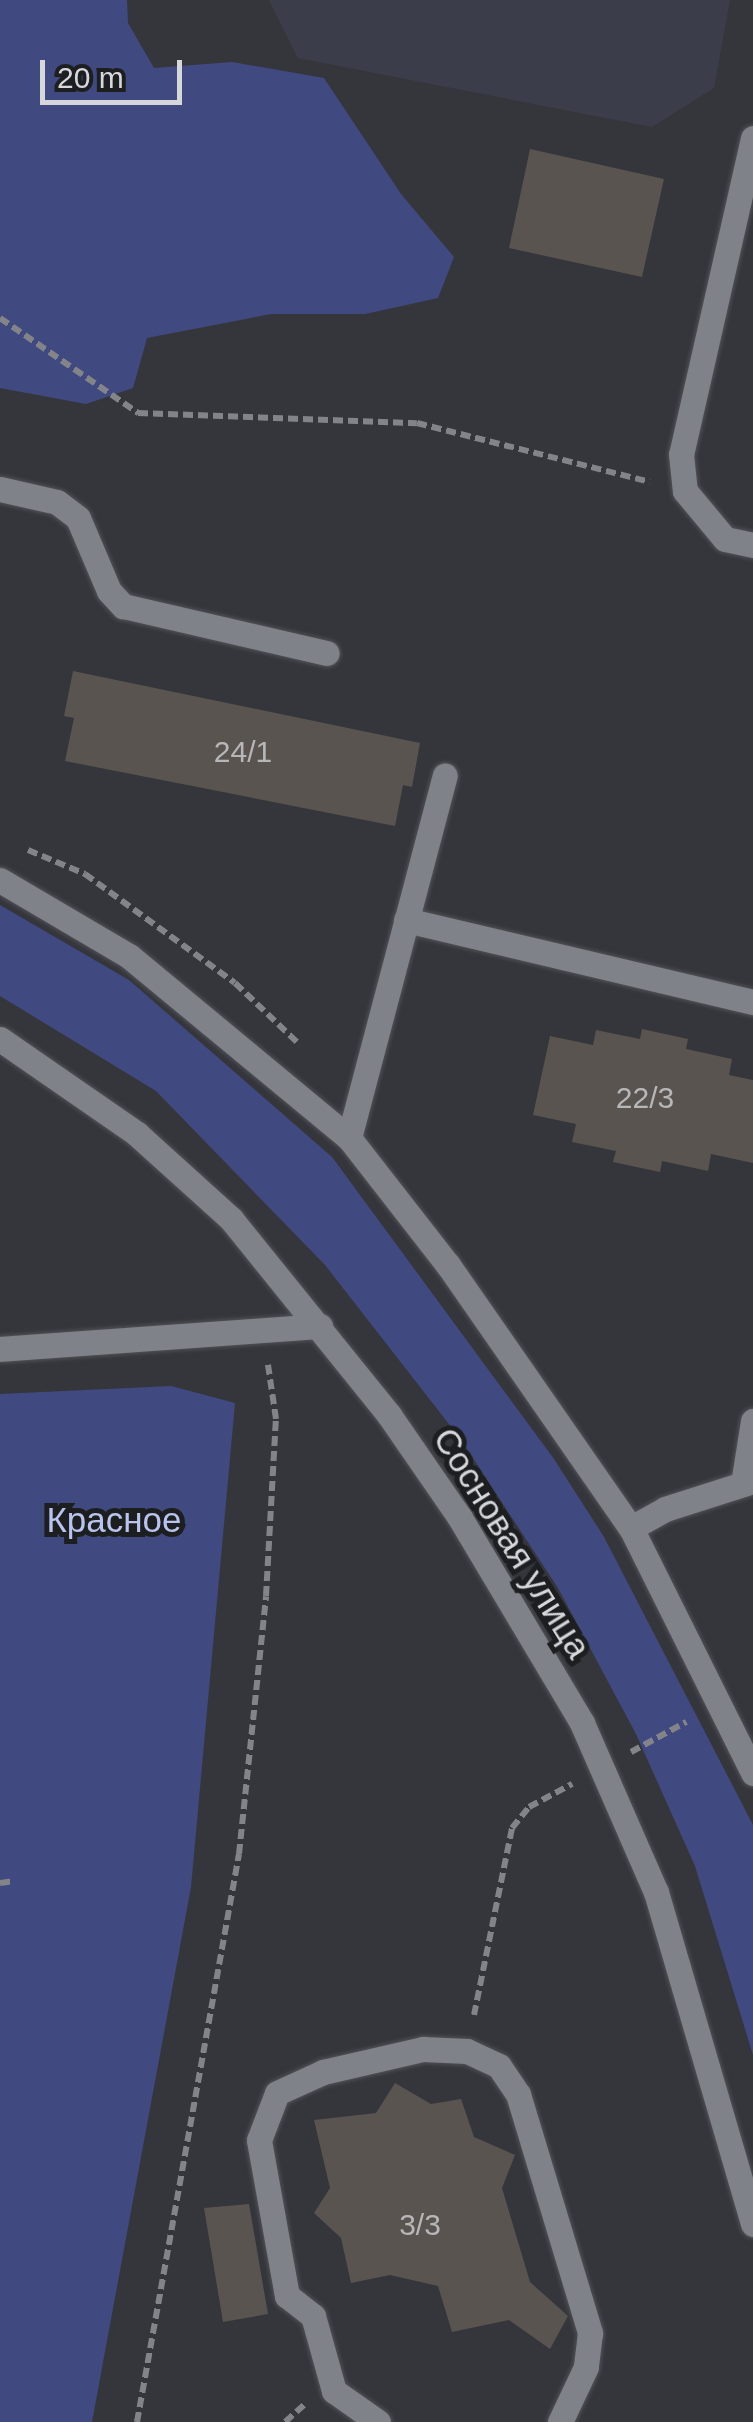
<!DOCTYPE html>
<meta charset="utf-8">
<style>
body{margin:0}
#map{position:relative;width:753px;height:2422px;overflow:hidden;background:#35363c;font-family:Helvetica,sans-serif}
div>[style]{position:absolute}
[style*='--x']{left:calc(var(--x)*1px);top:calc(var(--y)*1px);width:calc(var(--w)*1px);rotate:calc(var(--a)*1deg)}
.built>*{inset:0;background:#3b3e4a}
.green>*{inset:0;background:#404a81}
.building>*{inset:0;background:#59544f}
.path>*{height:6px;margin-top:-3px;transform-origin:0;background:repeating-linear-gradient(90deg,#838489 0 10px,transparent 0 15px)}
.roads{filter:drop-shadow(0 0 2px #505257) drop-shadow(0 0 2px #505257)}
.service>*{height:25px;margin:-12.5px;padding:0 12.5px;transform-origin:12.5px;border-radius:12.5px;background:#808289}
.minor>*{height:25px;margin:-12.5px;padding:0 12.5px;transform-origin:12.5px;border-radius:12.5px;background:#808289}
.tertiary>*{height:25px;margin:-12.5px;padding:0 12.5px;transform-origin:12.5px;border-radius:12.5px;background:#808289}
span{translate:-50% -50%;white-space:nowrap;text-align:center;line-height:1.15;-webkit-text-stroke:10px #1d1e20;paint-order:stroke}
.number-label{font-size:30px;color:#b7b6b8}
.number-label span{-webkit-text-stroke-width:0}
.park-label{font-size:35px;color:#b9c3ed}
.street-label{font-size:35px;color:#d6d7db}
.scale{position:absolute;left:40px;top:60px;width:142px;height:45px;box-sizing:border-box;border:5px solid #d6d7db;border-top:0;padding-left:12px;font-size:30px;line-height:35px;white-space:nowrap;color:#d6d7db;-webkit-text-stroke:8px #1d1e20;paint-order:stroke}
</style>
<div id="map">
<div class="built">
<div style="clip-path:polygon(269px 0,730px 0,714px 88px,652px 127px,298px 58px)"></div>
</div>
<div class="green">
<div style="clip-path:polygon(0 0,127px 0,128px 23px,154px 68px,232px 62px,324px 78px,401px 194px,454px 257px,438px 298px,365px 314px,271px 314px,147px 338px,133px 388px,86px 404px,0 388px)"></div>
<div style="clip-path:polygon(0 905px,129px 980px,332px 1157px,554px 1459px,604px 1537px,753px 1825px,753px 2055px,695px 1866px,636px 1734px,558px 1588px,459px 1437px,325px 1265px,156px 1091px,0 996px)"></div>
<div style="clip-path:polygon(171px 1386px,235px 1403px,191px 1887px,92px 2422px,0 2422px,0 1394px)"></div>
</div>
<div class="building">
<div style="clip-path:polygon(530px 149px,664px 179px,642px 277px,509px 248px)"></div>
<div style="clip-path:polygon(73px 671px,420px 743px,412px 787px,403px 785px,395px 826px,65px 761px,74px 718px,64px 716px)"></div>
<div style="clip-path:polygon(642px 1029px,688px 1039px,686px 1049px,732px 1059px,729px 1075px,753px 1080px,753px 1163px,711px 1154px,708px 1171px,662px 1161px,660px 1172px,613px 1162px,616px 1151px,572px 1142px,576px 1124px,533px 1115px,550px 1036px,593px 1045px,596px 1030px,640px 1039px)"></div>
<div style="clip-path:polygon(395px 2083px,431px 2104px,461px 2099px,474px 2137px,515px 2155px,502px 2188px,530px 2282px,568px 2316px,550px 2349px,509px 2320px,452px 2332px,438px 2286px,390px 2275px,351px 2283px,341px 2238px,314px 2213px,330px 2188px,314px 2120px,376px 2113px)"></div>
<div style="clip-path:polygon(249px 2204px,268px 2314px,223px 2322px,204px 2208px)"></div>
</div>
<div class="path">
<div style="--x:0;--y:318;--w:168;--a:34.5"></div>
<div style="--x:138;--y:413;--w:279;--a:2.1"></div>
<div style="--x:417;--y:423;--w:240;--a:14.2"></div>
<div style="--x:28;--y:850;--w:62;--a:22.8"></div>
<div style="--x:85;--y:874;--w:185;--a:36"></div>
<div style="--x:235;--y:983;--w:90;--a:43.6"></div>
<div style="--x:631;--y:1752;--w:63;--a:-28.6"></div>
<div style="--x:0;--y:1883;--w:14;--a:-8"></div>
<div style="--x:474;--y:2015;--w:191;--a:-78.5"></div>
<div style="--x:512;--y:1828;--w:27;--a:-51"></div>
<div style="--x:529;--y:1807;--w:49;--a:-28.1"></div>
<div style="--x:137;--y:2422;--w:577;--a:-79.82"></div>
<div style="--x:239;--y:1854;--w:259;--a:-84"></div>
<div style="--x:266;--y:1596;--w:177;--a:-86.8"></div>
<div style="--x:276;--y:1419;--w:55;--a:-98.4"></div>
<div style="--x:285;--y:2422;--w:27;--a:-42"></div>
</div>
<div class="roads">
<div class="service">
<div style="--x:753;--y:138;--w:324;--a:102.8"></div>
<div style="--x:681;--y:454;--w:37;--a:84"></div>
<div style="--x:685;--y:491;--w:62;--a:50.2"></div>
<div style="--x:725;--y:539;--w:29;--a:12"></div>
<div style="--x:0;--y:489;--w:58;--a:12.8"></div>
<div style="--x:57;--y:502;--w:26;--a:37"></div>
<div style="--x:78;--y:518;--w:79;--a:67"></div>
<div style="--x:109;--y:591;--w:21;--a:47"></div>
<div style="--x:123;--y:606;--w:209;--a:13"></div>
<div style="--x:0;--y:880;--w:150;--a:30.5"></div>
<div style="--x:129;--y:956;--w:286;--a:39.6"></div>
<div style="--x:349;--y:1138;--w:161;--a:52.1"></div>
<div style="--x:448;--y:1265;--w:320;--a:55.2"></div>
<div style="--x:631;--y:1528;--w:274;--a:63.5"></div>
<div style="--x:406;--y:920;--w:357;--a:13.3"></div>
<div style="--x:349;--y:1138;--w:375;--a:-75.2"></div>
<div style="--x:743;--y:1484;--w:64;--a:-81"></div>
<div style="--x:631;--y:1528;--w:39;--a:-29"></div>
<div style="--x:665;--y:1509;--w:92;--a:-17.7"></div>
<div style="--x:378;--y:2422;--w:54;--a:-144.8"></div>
<div style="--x:334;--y:2391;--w:78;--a:-105.6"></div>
<div style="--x:313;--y:2316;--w:33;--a:-142"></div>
<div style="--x:287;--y:2296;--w:158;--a:-100.2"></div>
<div style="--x:259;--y:2140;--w:50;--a:-69"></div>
<div style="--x:277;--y:2093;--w:51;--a:-24.5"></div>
<div style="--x:323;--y:2072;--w:103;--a:-13"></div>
<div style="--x:423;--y:2049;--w:44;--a:2.6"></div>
<div style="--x:467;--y:2051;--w:35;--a:25"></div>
<div style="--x:499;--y:2066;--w:34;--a:56"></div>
<div style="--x:518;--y:2094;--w:250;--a:73.2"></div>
<div style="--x:590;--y:2333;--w:34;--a:97"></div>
<div style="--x:586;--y:2367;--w:61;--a:115.3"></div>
</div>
<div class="minor">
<div style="--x:0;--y:1349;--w:321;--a:-4.1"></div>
</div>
<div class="tertiary">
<div style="--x:0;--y:1039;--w:167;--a:34.7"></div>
<div style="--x:137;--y:1134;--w:127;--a:42.1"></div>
<div style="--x:231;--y:1219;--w:252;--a:51.1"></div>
<div style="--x:389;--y:1415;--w:125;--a:55.4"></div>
<div style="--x:460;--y:1518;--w:239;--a:59.2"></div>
<div style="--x:582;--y:1723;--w:184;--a:66.4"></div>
<div style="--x:656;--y:1892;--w:346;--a:73.7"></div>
</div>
</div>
<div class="number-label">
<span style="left:243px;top:752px">24/1</span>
<span style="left:645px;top:1098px">22/3</span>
<span style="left:420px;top:2225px">3/3</span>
</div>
<div class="park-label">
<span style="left:114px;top:1520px">Красное</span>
</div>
<div class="street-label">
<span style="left:512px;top:1543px;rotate:58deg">Сосновая улица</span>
</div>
<div class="scale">20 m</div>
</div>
